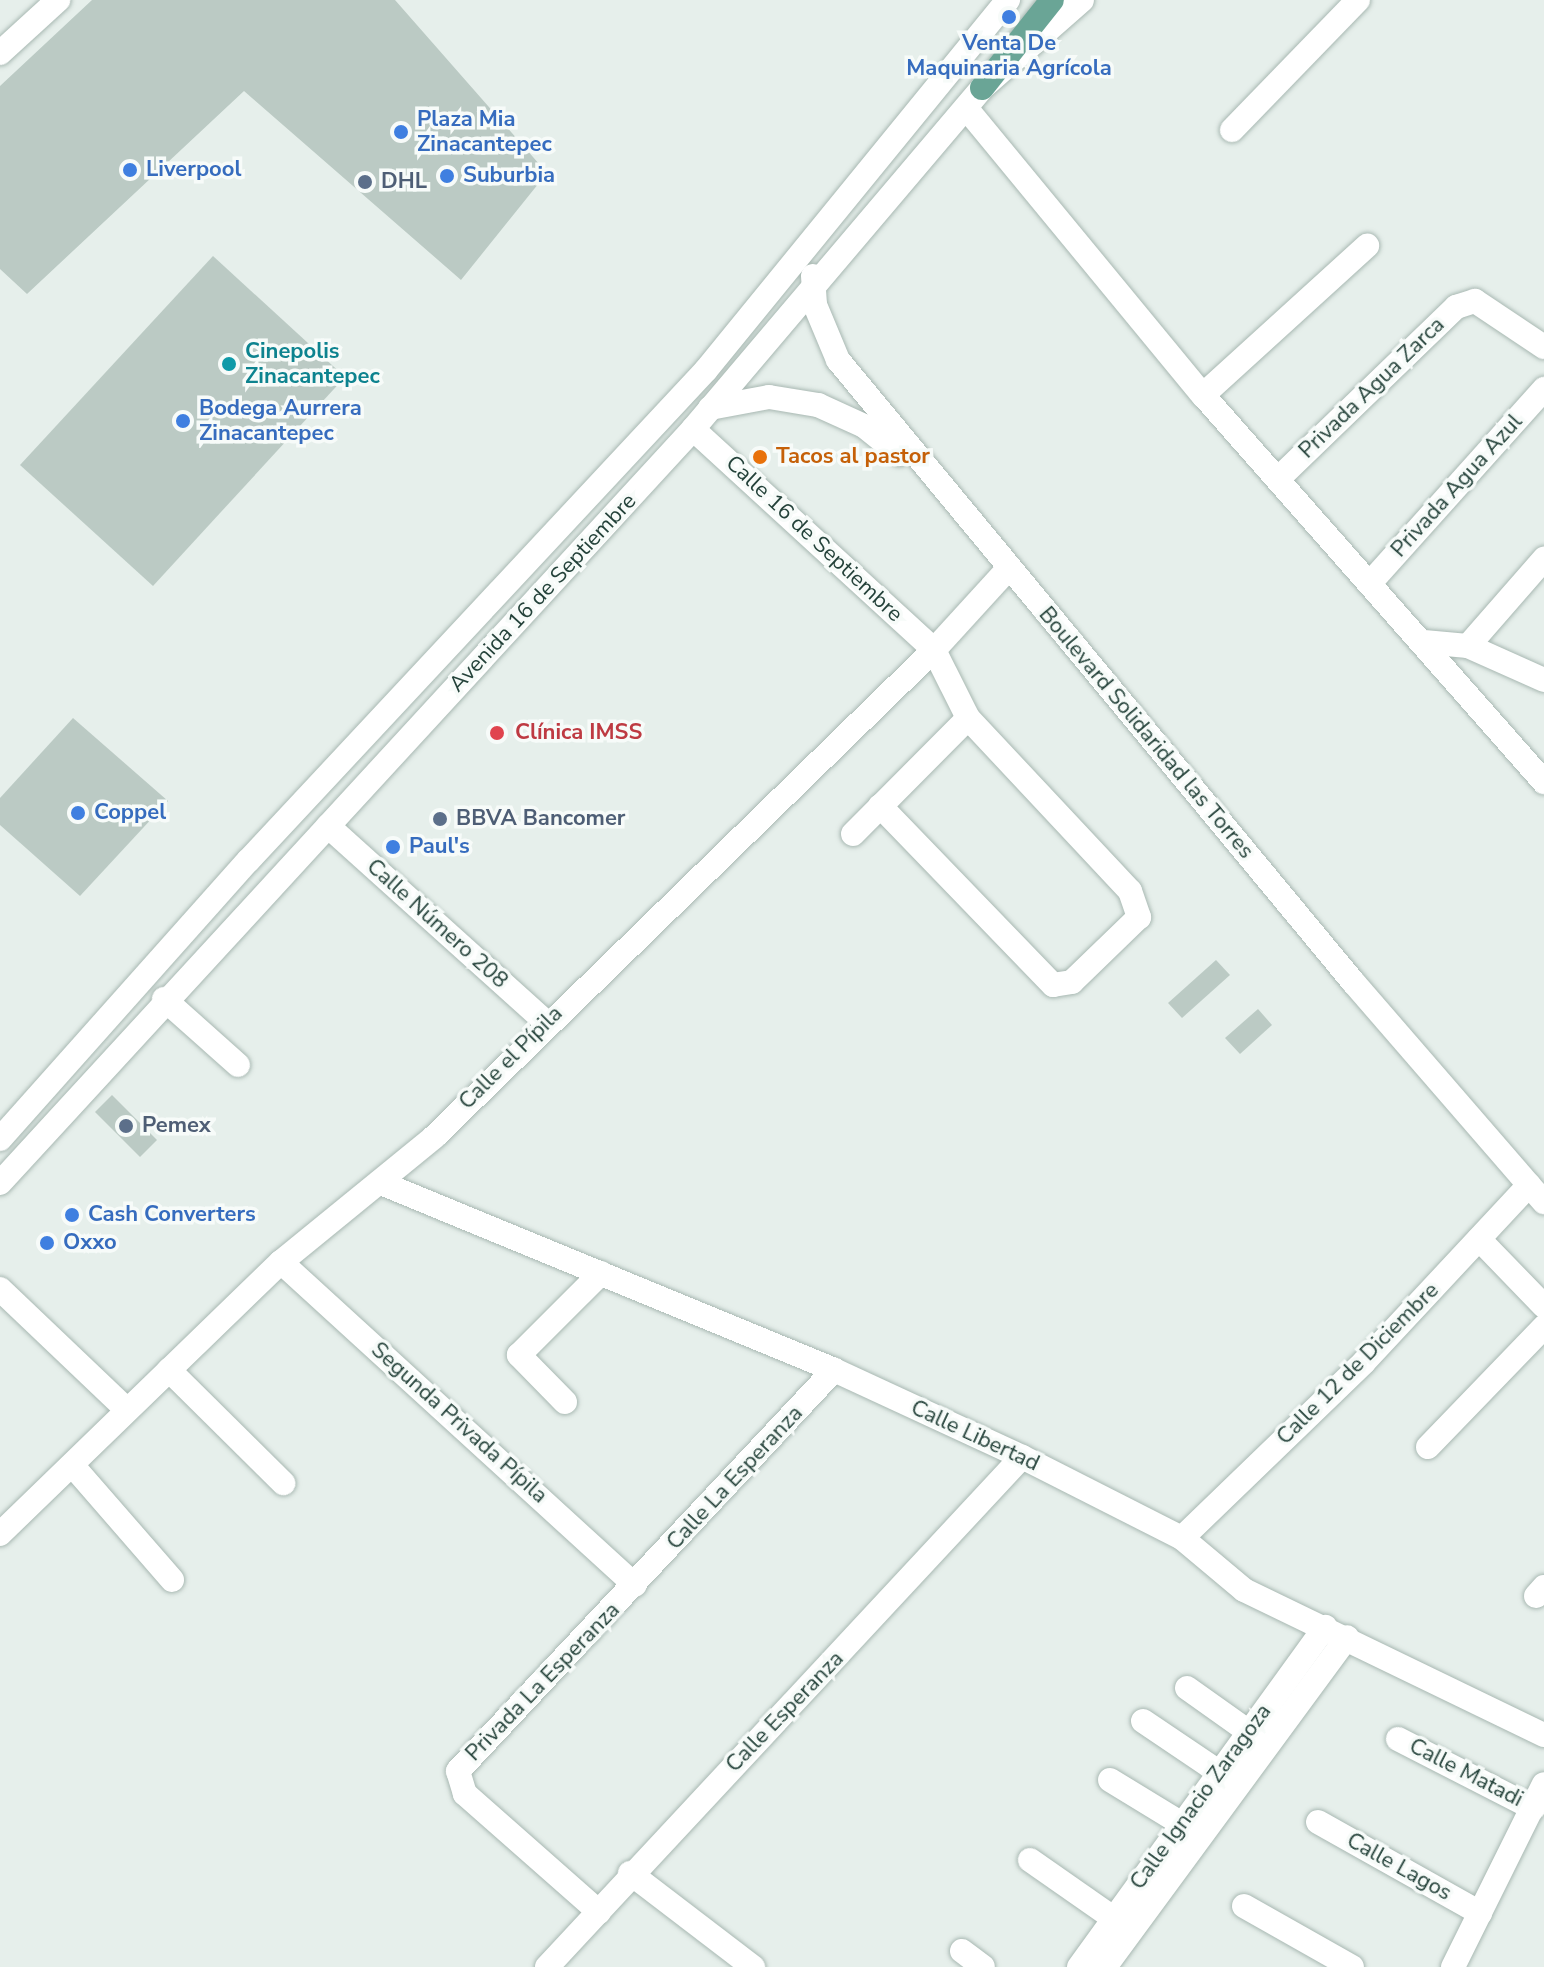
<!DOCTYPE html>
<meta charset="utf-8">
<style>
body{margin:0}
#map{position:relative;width:1544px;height:1967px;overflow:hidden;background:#e6efeb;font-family:"Nunito Sans",sans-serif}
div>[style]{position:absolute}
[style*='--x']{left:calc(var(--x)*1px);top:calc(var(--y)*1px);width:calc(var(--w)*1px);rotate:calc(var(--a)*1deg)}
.building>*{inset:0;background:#bbcac4}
.roads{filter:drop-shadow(0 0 2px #a8b8b2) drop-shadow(0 0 2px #a8b8b2)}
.minor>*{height:24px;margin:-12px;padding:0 12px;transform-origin:12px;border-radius:12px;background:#fff}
.secondary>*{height:24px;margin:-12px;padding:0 12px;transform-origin:12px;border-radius:12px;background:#fff}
.primary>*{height:24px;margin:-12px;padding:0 12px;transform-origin:12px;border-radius:12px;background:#6aa596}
.dots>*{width:22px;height:22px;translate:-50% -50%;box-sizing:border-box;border:4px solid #f7fbf9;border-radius:50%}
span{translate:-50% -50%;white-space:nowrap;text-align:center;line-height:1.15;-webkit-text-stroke:7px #f7fbf9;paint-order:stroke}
.shop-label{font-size:22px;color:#366cbe;font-weight:700}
.left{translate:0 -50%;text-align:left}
.service-label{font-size:22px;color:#4e5e75;font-weight:700}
.culture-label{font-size:22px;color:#0d838f;font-weight:700}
.street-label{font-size:22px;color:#24423a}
.food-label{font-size:22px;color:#c56008;font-weight:700}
.health-label{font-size:22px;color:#be3a42;font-weight:700}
</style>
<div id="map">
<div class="building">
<div style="clip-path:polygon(92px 0,395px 0,547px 173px,461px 280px,244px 91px,27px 294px,0 269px,0 86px)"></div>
<div style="clip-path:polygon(213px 256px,345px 377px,153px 586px,20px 465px)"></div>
<div style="clip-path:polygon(73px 718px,168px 801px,80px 896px,0 825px,0 798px)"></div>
<div style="clip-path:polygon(1216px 960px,1230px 975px,1182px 1018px,1168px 1003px)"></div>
<div style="clip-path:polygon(1258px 1009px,1272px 1025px,1240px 1054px,1225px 1038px)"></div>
<div style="clip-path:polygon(112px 1095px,157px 1140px,140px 1157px,95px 1112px)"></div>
</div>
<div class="roads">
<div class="minor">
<div style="--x:0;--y:53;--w:79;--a:-42.4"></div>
<div style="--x:1232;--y:130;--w:181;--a:-45.9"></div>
<div style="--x:1203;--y:395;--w:222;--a:-42.3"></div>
<div style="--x:693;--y:429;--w:327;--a:42.5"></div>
<div style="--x:934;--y:650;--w:76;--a:63.4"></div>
<div style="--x:968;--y:718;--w:237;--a:46.9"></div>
<div style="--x:1130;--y:891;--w:28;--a:71"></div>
<div style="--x:1139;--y:917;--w:93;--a:135.9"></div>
<div style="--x:1072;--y:982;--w:19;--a:171"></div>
<div style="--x:1053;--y:985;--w:249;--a:-134"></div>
<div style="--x:1278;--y:479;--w:248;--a:-44"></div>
<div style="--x:1456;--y:307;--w:20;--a:-18"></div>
<div style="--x:1475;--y:301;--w:83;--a:33.7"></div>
<div style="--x:1370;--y:583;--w:261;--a:-48.1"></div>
<div style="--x:1424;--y:642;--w:44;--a:5.2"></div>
<div style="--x:1468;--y:646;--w:83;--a:24.1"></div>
<div style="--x:1468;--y:646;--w:116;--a:-48.9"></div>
<div style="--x:328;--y:826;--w:293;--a:42"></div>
<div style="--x:853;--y:834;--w:163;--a:-45.2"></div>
<div style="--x:164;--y:999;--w:99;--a:41.7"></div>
<div style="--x:381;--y:1183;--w:490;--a:22.4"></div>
<div style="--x:834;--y:1370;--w:207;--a:24.8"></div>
<div style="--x:1022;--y:1457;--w:179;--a:26.9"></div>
<div style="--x:1182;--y:1538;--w:81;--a:40"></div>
<div style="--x:1244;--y:1590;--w:333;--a:25.8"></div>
<div style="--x:1479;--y:1239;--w:93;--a:45.9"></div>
<div style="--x:281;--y:1262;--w:479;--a:42.4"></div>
<div style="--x:0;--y:1289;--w:175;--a:43.6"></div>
<div style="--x:169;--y:1370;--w:161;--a:44.7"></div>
<div style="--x:565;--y:1402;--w:66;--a:-134.4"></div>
<div style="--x:519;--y:1355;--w:116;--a:-45"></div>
<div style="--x:1428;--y:1447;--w:167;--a:-46"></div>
<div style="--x:73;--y:1466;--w:151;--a:49"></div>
<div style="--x:0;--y:1534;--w:391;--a:-44.1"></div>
<div style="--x:281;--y:1262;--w:198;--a:-39.2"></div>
<div style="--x:434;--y:1137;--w:698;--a:-44.25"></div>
<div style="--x:934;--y:650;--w:111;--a:-47.6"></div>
<div style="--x:1182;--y:1538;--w:253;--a:-44"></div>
<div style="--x:1364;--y:1362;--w:242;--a:-47"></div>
<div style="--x:1536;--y:1596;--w:12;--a:-48"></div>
<div style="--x:1187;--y:1688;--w:76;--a:35.4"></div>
<div style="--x:1143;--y:1721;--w:93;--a:34"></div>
<div style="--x:1398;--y:1739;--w:152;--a:27.1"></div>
<div style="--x:1110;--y:1780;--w:84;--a:31.4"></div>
<div style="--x:1318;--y:1822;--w:186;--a:29.3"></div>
<div style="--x:1030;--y:1860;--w:117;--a:34.9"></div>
<div style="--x:630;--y:1873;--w:155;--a:37.4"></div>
<div style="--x:1244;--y:1906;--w:124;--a:29.5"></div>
<div style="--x:599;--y:1912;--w:179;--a:-138.6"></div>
<div style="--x:465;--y:1794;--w:24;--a:-107"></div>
<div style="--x:458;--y:1771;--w:550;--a:-46.84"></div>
<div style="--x:962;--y:1951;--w:26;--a:37"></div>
<div style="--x:547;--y:1967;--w:697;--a:-47.04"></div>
<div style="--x:1079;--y:1967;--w:420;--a:-54.1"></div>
<div style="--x:1105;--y:1967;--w:409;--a:-53.7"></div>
<div style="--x:1453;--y:1967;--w:204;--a:-63.6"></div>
</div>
<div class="secondary">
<div style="--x:966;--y:108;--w:372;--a:50.5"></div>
<div style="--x:1203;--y:395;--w:516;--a:48.62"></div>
<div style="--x:813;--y:276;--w:29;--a:86"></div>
<div style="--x:815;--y:305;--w:60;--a:67.3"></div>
<div style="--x:838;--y:360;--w:809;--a:50.37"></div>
<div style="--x:1354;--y:983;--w:290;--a:49.1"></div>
<div style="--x:710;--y:408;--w:60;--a:-10.6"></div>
<div style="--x:769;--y:397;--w:50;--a:9.3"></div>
<div style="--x:818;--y:405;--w:51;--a:24.5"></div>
<div style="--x:864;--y:426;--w:45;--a:38.7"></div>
<div style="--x:0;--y:1139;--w:373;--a:-48.3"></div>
<div style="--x:248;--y:861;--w:671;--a:-46.99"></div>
<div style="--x:706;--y:370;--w:478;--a:-50.8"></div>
<div style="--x:0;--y:1183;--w:1024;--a:-47.41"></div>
<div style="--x:693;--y:429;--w:447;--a:-49.7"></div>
<div style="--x:982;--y:88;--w:133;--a:-41.3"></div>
</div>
<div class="primary">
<div style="--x:982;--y:88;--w:112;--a:-51.5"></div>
</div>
</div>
<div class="dots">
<div style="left:1009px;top:17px;background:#3f7fe0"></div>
<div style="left:401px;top:132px;background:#3f7fe0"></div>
<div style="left:130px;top:170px;background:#3f7fe0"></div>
<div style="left:447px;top:176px;background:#3f7fe0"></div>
<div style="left:365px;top:182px;background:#5c6f8a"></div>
<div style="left:229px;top:364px;background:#0f9aa8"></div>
<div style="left:183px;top:421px;background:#3f7fe0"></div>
<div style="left:760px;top:457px;background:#e8710a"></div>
<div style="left:497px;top:733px;background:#e0444e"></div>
<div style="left:78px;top:813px;background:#3f7fe0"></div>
<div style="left:440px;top:819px;background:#5c6f8a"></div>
<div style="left:393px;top:847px;background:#3f7fe0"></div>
<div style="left:126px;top:1126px;background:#5c6f8a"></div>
<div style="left:72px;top:1215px;background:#3f7fe0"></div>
<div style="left:47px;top:1243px;background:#3f7fe0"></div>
</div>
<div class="shop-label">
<span style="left:1009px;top:56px">Venta De<br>Maquinaria Agrícola</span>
<span class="left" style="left:417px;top:132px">Plaza Mia<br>Zinacantepec</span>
<span class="left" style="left:146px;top:170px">Liverpool</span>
<span class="left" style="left:463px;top:176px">Suburbia</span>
<span class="left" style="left:199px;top:421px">Bodega Aurrera<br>Zinacantepec</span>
<span class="left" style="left:94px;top:813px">Coppel</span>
<span class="left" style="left:409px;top:847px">Paul's</span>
<span class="left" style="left:88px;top:1215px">Cash Converters</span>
<span class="left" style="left:63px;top:1243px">Oxxo</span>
</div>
<div class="service-label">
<span class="left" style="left:381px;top:182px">DHL</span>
<span class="left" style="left:456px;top:819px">BBVA Bancomer</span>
<span class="left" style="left:142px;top:1126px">Pemex</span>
</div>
<div class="culture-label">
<span class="left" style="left:245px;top:364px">Cinepolis<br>Zinacantepec</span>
</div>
<div class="street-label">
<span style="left:1372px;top:388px;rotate:-44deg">Privada Agua Zarca</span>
<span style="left:1457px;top:486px;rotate:-48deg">Privada Agua Azul</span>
<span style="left:814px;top:539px;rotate:43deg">Calle 16 de Septiembre</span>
<span style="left:543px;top:593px;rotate:-47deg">Avenida 16 de Septiembre</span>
<span style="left:1146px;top:733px;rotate:50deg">Boulevard Solidaridad las Torres</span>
<span style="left:437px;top:924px;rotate:42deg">Calle Número 208</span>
<span style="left:511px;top:1058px;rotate:-45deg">Calle el Pípila</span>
<span style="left:1358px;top:1364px;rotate:-45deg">Calle 12 de Diciembre</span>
<span style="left:459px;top:1423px;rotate:42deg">Segunda Privada Pípila</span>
<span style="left:975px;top:1436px;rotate:25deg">Calle Libertad</span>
<span style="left:735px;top:1478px;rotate:-47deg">Calle La Esperanza</span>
<span style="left:543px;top:1682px;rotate:-46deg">Privada La Esperanza</span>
<span style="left:785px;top:1712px;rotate:-46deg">Calle Esperanza</span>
<span style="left:1466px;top:1773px;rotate:27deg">Calle Matadi</span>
<span style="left:1201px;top:1797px;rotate:-54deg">Calle Ignacio Zaragoza</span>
<span style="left:1399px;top:1867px;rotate:29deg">Calle Lagos</span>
</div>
<div class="food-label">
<span class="left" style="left:776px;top:457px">Tacos al pastor</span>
</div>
<div class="health-label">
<span class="left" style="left:515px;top:733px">Clínica IMSS</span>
</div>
</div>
